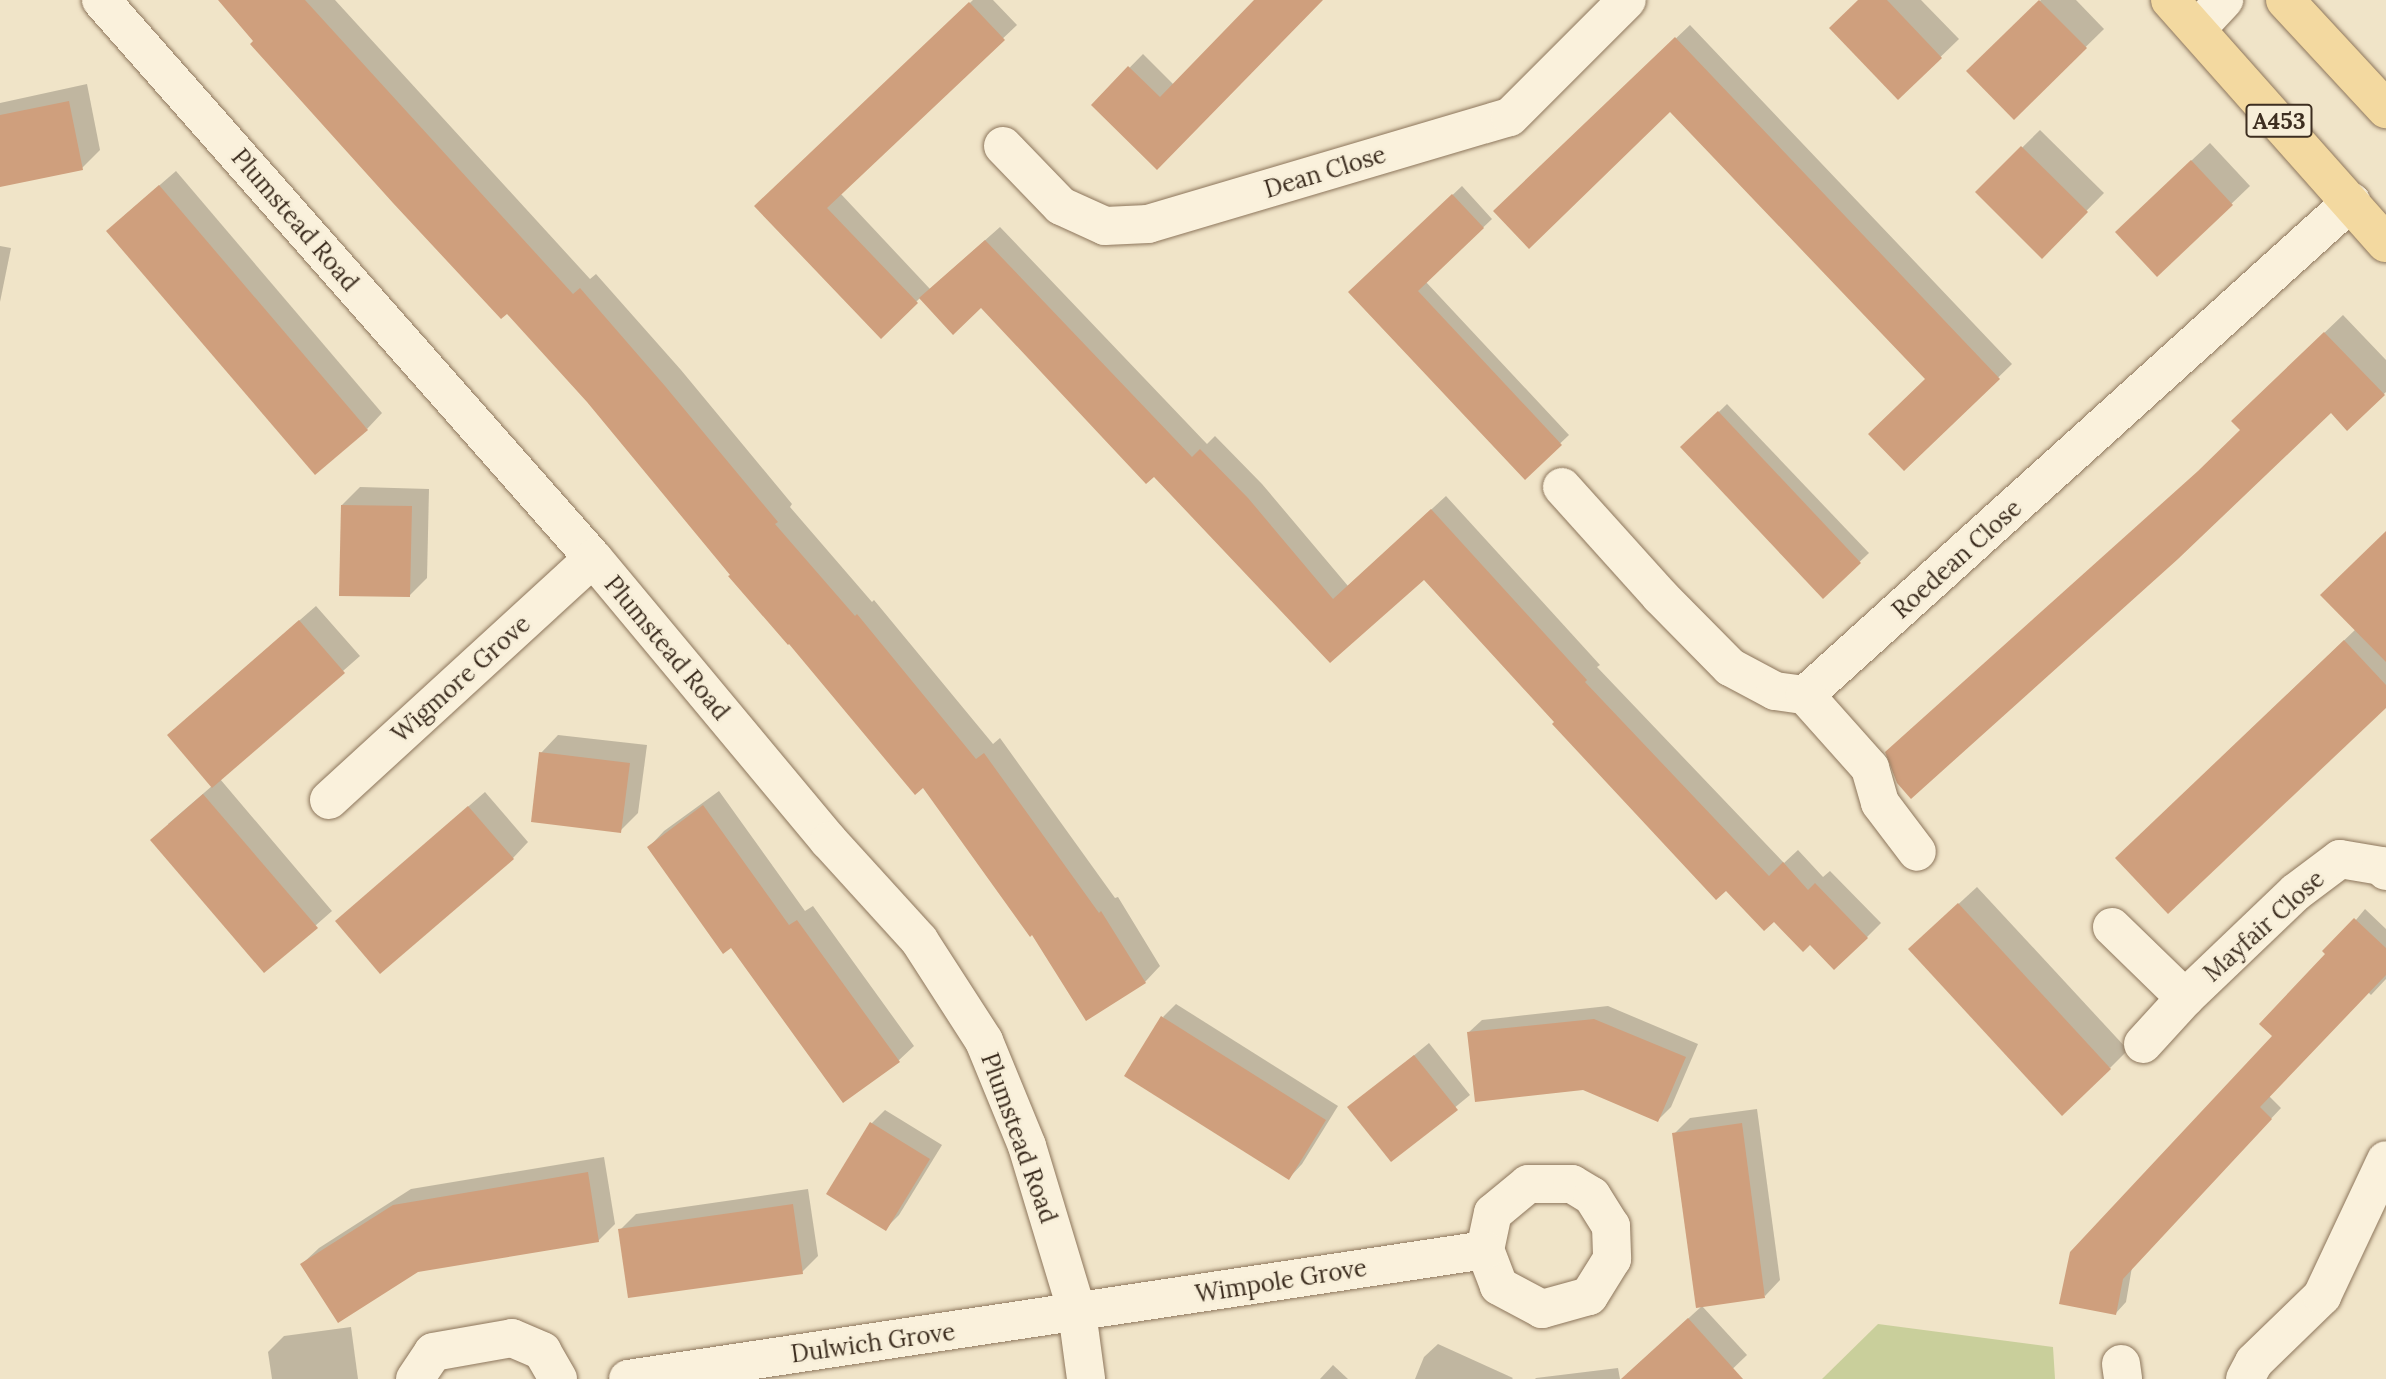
<!DOCTYPE html>
<style>
body{margin:0}
#map{position:relative;width:2386px;height:1379px;overflow:hidden;background:#f0e4c8;font-family:Lora,serif}
div>[style]{position:absolute}
[style*='--x']{left:calc(var(--x)*1px);top:calc(var(--y)*1px);width:calc(var(--w)*1px);rotate:calc(var(--a)*1deg)}
.green>*{inset:0;background:#c9cf9b}
.shadow>*{inset:0;background:#0003}
.building>*{inset:0;background:#cf9f7d}
.roads{filter:drop-shadow(0 0 2px #8d765c) drop-shadow(0 0 2px #8d765c)}
.minor>*{height:38px;margin:-19px;padding:0 19px;transform-origin:19px;border-radius:19px;background:#faf1dc}
.major>*{height:38px;margin:-19px;padding:0 19px;transform-origin:19px;border-radius:19px;background:#f3d9a0}
span{translate:-50% -50%;white-space:nowrap;text-align:center;line-height:1.15;-webkit-text-stroke:5px #f7eed8;paint-order:stroke}
.shield-label span{padding:2px 5px;background:#f7eed8;border:2px solid;border-radius:5px;-webkit-text-stroke-width:0}
.shield-label{font-size:23px;color:#3d2e20;font-weight:700}
.street-label{font-size:24px;color:#3d2e20}
</style>
<div id="map">
<div class="green">
<div style="clip-path:polygon(1878px 1324px,2053px 1347px,2055px 1379px,1822px 1379px)"></div>
</div>
<div class="shadow">
<div style="clip-path:polygon(220px 0,335px 0,590px 279px,596px 274px,681px 370px,792px 504px,790px 507px,872px 602px,874px 600px,993px 744px,1000px 738px,1115px 898px,1118px 897px,1160px 966px,1145px 982px,1033px 932px,923px 786px,589px 401px)"></div>
<div style="clip-path:polygon(973px 0,993px 0,1017px 25px,840px 193px,930px 289px,1000px 227px,1207px 444px,1215px 436px,1262px 484px,1348px 586px,1446px 496px,1600px 665px,1597px 667px,1784px 863px,1798px 850px,1823px 877px,1830px 871px,1881px 923px,1867px 937px,1810px 943px,1774px 920px,1557px 722px,1425px 577px,1330px 660px,1154px 474px,981px 306px,921px 297px,881px 337px,770px 193px)"></div>
<div style="clip-path:polygon(1257px 0,1320px 0,1157px 167px,1093px 105px,1143px 54px,1174px 85px)"></div>
<div style="clip-path:polygon(1860px 0,1921px 0,1959px 39px,1898px 98px)"></div>
<div style="clip-path:polygon(2041px 0,2076px 0,2104px 29px,2014px 117px,1969px 71px)"></div>
<div style="clip-path:polygon(1690px 25px,2012px 364px,1904px 469px,1927px 379px,1670px 110px,1509px 197px)"></div>
<div style="clip-path:polygon(87px 84px,100px 150px,82px 168px,0 186px,0 103px)"></div>
<div style="clip-path:polygon(2040px 130px,2104px 193px,2042px 256px,1977px 192px)"></div>
<div style="clip-path:polygon(2210px 143px,2250px 186px,2157px 275px,2135px 214px)"></div>
<div style="clip-path:polygon(176px 171px,382px 413px,367px 429px,124px 216px)"></div>
<div style="clip-path:polygon(1462px 186px,1492px 219px,1426px 282px,1569px 435px,1525px 477px,1350px 292px)"></div>
<div style="clip-path:polygon(0 246px,11px 248px,0 302px)"></div>
<div style="clip-path:polygon(2343px 315px,2386px 360px,2386px 392px,2347px 428px,2331px 411px,2218px 453px,2242px 430px,2251px 403px)"></div>
<div style="clip-path:polygon(1727px 404px,1869px 553px,1823px 596px,1683px 447px)"></div>
<div style="clip-path:polygon(360px 487px,429px 489px,427px 578px,409px 596px,342px 505px)"></div>
<div style="clip-path:polygon(2386px 533px,2386px 705px,2135px 840px,2356px 629px)"></div>
<div style="clip-path:polygon(316px 606px,360px 656px,220px 779px,332px 911px,265px 970px,168px 824px,212px 786px,185px 720px)"></div>
<div style="clip-path:polygon(558px 735px,647px 745px,638px 813px,620px 831px,541px 753px)"></div>
<div style="clip-path:polygon(719px 791px,805px 911px,813px 906px,914px 1046px,898px 1061px,649px 847px,664px 831px)"></div>
<div style="clip-path:polygon(485px 792px,528px 842px,513px 858px,337px 921px)"></div>
<div style="clip-path:polygon(1977px 887px,2128px 1050px,2110px 1068px,1928px 932px)"></div>
<div style="clip-path:polygon(2365px 909px,2386px 929px,2386px 979px,2371px 995px,2368px 992px,2269px 1096px,2281px 1108px,2132px 1267px,2126px 1302px,2116px 1313px,2061px 1302px,2275px 1036px,2328px 954px)"></div>
<div style="clip-path:polygon(1176px 1004px,1338px 1106px,1302px 1164px,1289px 1178px,1163px 1017px)"></div>
<div style="clip-path:polygon(1608px 1006px,1698px 1044px,1671px 1107px,1658px 1120px,1468px 1033px,1482px 1020px)"></div>
<div style="clip-path:polygon(1429px 1043px,1470px 1095px,1391px 1160px,1350px 1108px)"></div>
<div style="clip-path:polygon(1757px 1109px,1780px 1280px,1765px 1296px,1674px 1134px,1690px 1118px)"></div>
<div style="clip-path:polygon(885px 1110px,942px 1145px,899px 1215px,885px 1229px,872px 1123px)"></div>
<div style="clip-path:polygon(604px 1157px,615px 1224px,598px 1241px,302px 1264px,319px 1248px,411px 1189px)"></div>
<div style="clip-path:polygon(808px 1189px,818px 1256px,802px 1272px,620px 1230px,636px 1214px)"></div>
<div style="clip-path:polygon(1702px 1306px,1747px 1355px,1722px 1379px,1631px 1379px,1627px 1374px)"></div>
<div style="clip-path:polygon(351px 1327px,358px 1379px,272px 1379px,268px 1352px,284px 1336px)"></div>
<div style="clip-path:polygon(1438px 1344px,1513px 1378px,1512px 1379px,1415px 1379px,1424px 1357px)"></div>
<div style="clip-path:polygon(1333px 1365px,1348px 1379px,1320px 1379px)"></div>
<div style="clip-path:polygon(1618px 1368px,1620px 1379px,1535px 1379px,1536px 1378px)"></div>
</div>
<div class="building">
<div style="clip-path:polygon(218px 0,305px 0,573px 294px,580px 288px,665px 386px,778px 522px,775px 524px,855px 616px,857px 614px,976px 759px,984px 753px,1099px 913px,1101px 911px,1146px 983px,1086px 1021px,1032px 935px,1030px 937px,923px 788px,915px 795px,789px 644px,788px 645px,728px 576px,730px 575px,587px 402px,507px 314px,501px 319px,393px 203px,250px 44px,253px 41px)"></div>
<div style="clip-path:polygon(1254px 0,1323px 0,1157px 170px,1091px 105px,1128px 66px,1160px 97px)"></div>
<div style="clip-path:polygon(1858px 0,1887px 0,1942px 58px,1898px 100px,1829px 28px)"></div>
<div style="clip-path:polygon(2039px 0,2087px 48px,2014px 120px,1966px 71px)"></div>
<div style="clip-path:polygon(969px 2px,1005px 40px,827px 208px,918px 303px,881px 339px,754px 206px)"></div>
<div style="clip-path:polygon(1675px 37px,2000px 379px,1904px 471px,1868px 434px,1925px 379px,1670px 112px,1529px 249px,1493px 211px)"></div>
<div style="clip-path:polygon(69px 101px,83px 170px,0 187px,0 115px)"></div>
<div style="clip-path:polygon(2021px 146px,2088px 212px,2042px 259px,1975px 192px)"></div>
<div style="clip-path:polygon(2191px 160px,2233px 205px,2157px 277px,2115px 232px)"></div>
<div style="clip-path:polygon(159px 185px,368px 430px,315px 475px,106px 231px)"></div>
<div style="clip-path:polygon(1452px 194px,1484px 228px,1418px 291px,1562px 445px,1525px 480px,1348px 292px)"></div>
<div style="clip-path:polygon(985px 240px,1192px 457px,1200px 449px,1248px 498px,1333px 599px,1431px 509px,1587px 680px,1585px 682px,1769px 876px,1783px 862px,1808px 890px,1815px 883px,1868px 938px,1834px 970px,1810px 945px,1803px 952px,1774px 922px,1764px 931px,1726px 891px,1716px 900px,1552px 724px,1554px 722px,1424px 580px,1330px 663px,1154px 477px,1146px 484px,981px 308px,953px 335px,919px 298px)"></div>
<div style="clip-path:polygon(2324px 332px,2385px 395px,2347px 431px,2331px 413px,2178px 559px,1911px 799px,1897px 783px,1885px 752px,2198px 471px,2240px 430px,2231px 421px)"></div>
<div style="clip-path:polygon(1718px 411px,1861px 563px,1823px 599px,1680px 447px)"></div>
<div style="clip-path:polygon(341px 505px,412px 506px,410px 597px,339px 596px)"></div>
<div style="clip-path:polygon(2386px 531px,2386px 662px,2320px 595px)"></div>
<div style="clip-path:polygon(299px 620px,345px 673px,212px 788px,167px 735px)"></div>
<div style="clip-path:polygon(2344px 640px,2386px 685px,2386px 708px,2168px 914px,2115px 858px)"></div>
<div style="clip-path:polygon(539px 752px,630px 763px,621px 833px,531px 822px)"></div>
<div style="clip-path:polygon(203px 794px,318px 928px,264px 973px,150px 840px)"></div>
<div style="clip-path:polygon(703px 805px,789px 925px,797px 920px,900px 1062px,843px 1103px,731px 948px,723px 954px,647px 847px)"></div>
<div style="clip-path:polygon(468px 806px,514px 859px,380px 974px,335px 921px)"></div>
<div style="clip-path:polygon(1958px 903px,2111px 1069px,2062px 1116px,1908px 949px)"></div>
<div style="clip-path:polygon(2354px 918px,2386px 948px,2386px 975px,2260px 1107px,2272px 1119px,2123px 1279px,2116px 1315px,2059px 1304px,2070px 1252px,2272px 1036px,2259px 1024px,2325px 954px,2322px 951px)"></div>
<div style="clip-path:polygon(1161px 1016px,1326px 1120px,1289px 1180px,1124px 1076px)"></div>
<div style="clip-path:polygon(1594px 1019px,1686px 1057px,1658px 1122px,1583px 1090px,1475px 1102px,1467px 1032px)"></div>
<div style="clip-path:polygon(1414px 1055px,1458px 1110px,1391px 1162px,1347px 1107px)"></div>
<div style="clip-path:polygon(870px 1122px,930px 1159px,886px 1231px,826px 1194px)"></div>
<div style="clip-path:polygon(1742px 1123px,1765px 1298px,1696px 1308px,1672px 1133px)"></div>
<div style="clip-path:polygon(588px 1172px,599px 1242px,418px 1272px,338px 1323px,300px 1264px,393px 1205px)"></div>
<div style="clip-path:polygon(793px 1204px,803px 1274px,628px 1298px,618px 1229px)"></div>
<div style="clip-path:polygon(1688px 1318px,1743px 1379px,1621px 1379px)"></div>
</div>
<div class="roads">
<div class="minor">
<div style="--x:101;--y:0;--w:744;--a:48.6"></div>
<div style="--x:593;--y:558;--w:368;--a:50.2"></div>
<div style="--x:829;--y:841;--w:134;--a:47.7"></div>
<div style="--x:919;--y:940;--w:120;--a:57.2"></div>
<div style="--x:984;--y:1041;--w:113;--a:67.7"></div>
<div style="--x:1027;--y:1146;--w:173;--a:73.2"></div>
<div style="--x:1077;--y:1312;--w:68;--a:82.3"></div>
<div style="--x:2197;--y:29;--w:40;--a:-47"></div>
<div style="--x:1003;--y:146;--w:83;--a:46"></div>
<div style="--x:1061;--y:206;--w:48;--a:24.4"></div>
<div style="--x:1105;--y:226;--w:43;--a:-2.7"></div>
<div style="--x:1148;--y:224;--w:377;--a:-16.5"></div>
<div style="--x:1510;--y:117;--w:165;--a:-45"></div>
<div style="--x:1562;--y:487;--w:147;--a:48"></div>
<div style="--x:1660;--y:596;--w:100;--a:45.4"></div>
<div style="--x:1730;--y:667;--w:51;--a:28.1"></div>
<div style="--x:1775;--y:691;--w:30;--a:8"></div>
<div style="--x:1805;--y:695;--w:736;--a:-42.08"></div>
<div style="--x:1805;--y:695;--w:98;--a:48.3"></div>
<div style="--x:1870;--y:768;--w:36;--a:74"></div>
<div style="--x:1880;--y:803;--w:61;--a:52.9"></div>
<div style="--x:329;--y:800;--w:358;--a:-42.5"></div>
<div style="--x:2112;--y:927;--w:102;--a:44.2"></div>
<div style="--x:2143;--y:1044;--w:62;--a:-47.6"></div>
<div style="--x:2185;--y:998;--w:153;--a:-43.7"></div>
<div style="--x:2296;--y:892;--w:55;--a:-36.9"></div>
<div style="--x:2340;--y:859;--w:42;--a:9.7"></div>
<div style="--x:2381;--y:866;--w:7;--a:45"></div>
<div style="--x:1528;--y:1184;--w:44;--a:0"></div>
<div style="--x:1572;--y:1184;--w:23;--a:31"></div>
<div style="--x:1592;--y:1196;--w:36;--a:58"></div>
<div style="--x:1611;--y:1226;--w:33;--a:88"></div>
<div style="--x:1612;--y:1259;--w:44;--a:121.9"></div>
<div style="--x:1589;--y:1296;--w:49;--a:164.5"></div>
<div style="--x:1542;--y:1309;--w:49;--a:-151.9"></div>
<div style="--x:1499;--y:1286;--w:39;--a:-111"></div>
<div style="--x:1485;--y:1250;--w:38;--a:-78"></div>
<div style="--x:1493;--y:1213;--w:45;--a:-39.6"></div>
<div style="--x:2121;--y:1364;--w:15;--a:82"></div>
<div style="--x:415;--y:1379;--w:32;--a:-56"></div>
<div style="--x:433;--y:1352;--w:80;--a:-10"></div>
<div style="--x:512;--y:1338;--w:33;--a:23"></div>
<div style="--x:542;--y:1351;--w:32;--a:60"></div>
<div style="--x:628;--y:1379;--w:867;--a:-8.56"></div>
<div style="--x:2245;--y:1379;--w:19;--a:-62"></div>
<div style="--x:2254;--y:1362;--w:95;--a:-44.1"></div>
<div style="--x:2322;--y:1296;--w:150;--a:-64.8"></div>
</div>
<div class="major">
<div style="--x:2170;--y:0;--w:325;--a:48.4"></div>
<div style="--x:2285;--y:0;--w:149;--a:47.2"></div>
</div>
</div>
<div class="shield-label">
<span style="left:2279px;top:121px">A453</span>
</div>
<div class="street-label">
<span style="left:1325px;top:172px;rotate:-17deg">Dean Close</span>
<span style="left:295px;top:220px;rotate:49deg">Plumstead Road</span>
<span style="left:1957px;top:559px;rotate:-42deg">Roedean Close</span>
<span style="left:667px;top:648px;rotate:50deg">Plumstead Road</span>
<span style="left:461px;top:679px;rotate:-42deg">Wigmore Grove</span>
<span style="left:2264px;top:926px;rotate:-42deg">Mayfair Close</span>
<span style="left:1019px;top:1138px;rotate:70deg">Plumstead Road</span>
<span style="left:1281px;top:1281px;rotate:-9deg">Wimpole Grove</span>
<span style="left:873px;top:1343px;rotate:-8deg">Dulwich Grove</span>
</div>
</div>
